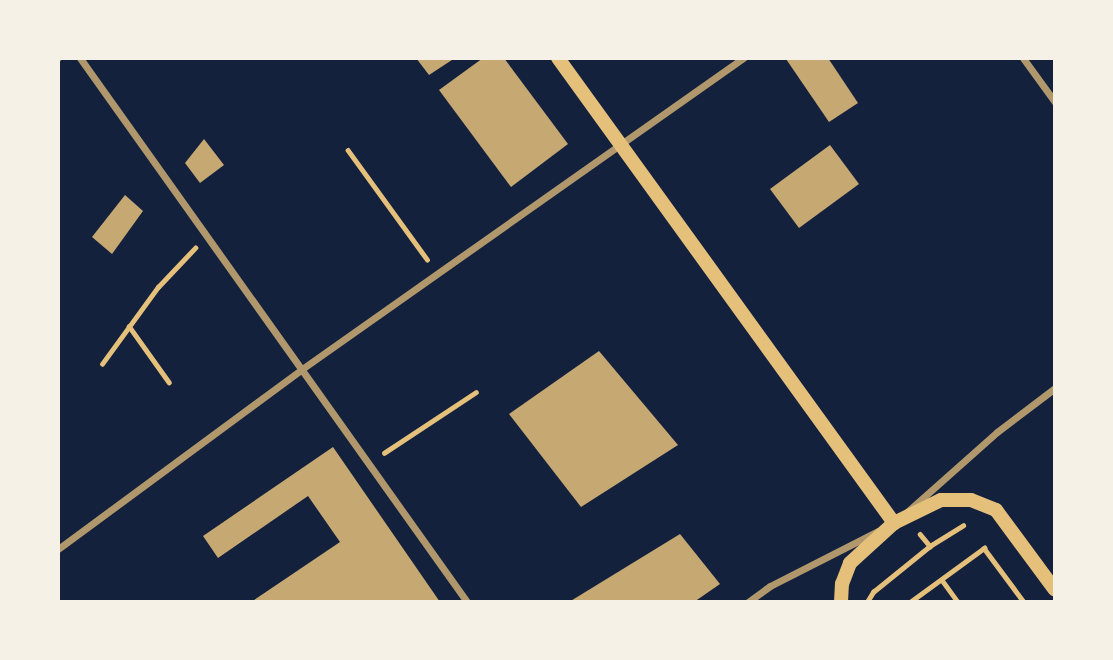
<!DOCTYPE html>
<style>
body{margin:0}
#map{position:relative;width:1113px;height:660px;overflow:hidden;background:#14213d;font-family:"DejaVu Sans",sans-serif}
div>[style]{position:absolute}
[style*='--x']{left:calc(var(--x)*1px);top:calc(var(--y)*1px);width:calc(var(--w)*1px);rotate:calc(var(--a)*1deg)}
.building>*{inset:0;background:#c6a872}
.path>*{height:4.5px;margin:-2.25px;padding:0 2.25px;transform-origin:2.25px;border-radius:2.25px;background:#e5c07b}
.service>*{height:5px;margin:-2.5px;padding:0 2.5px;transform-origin:2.5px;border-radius:2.5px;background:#b1986c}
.minor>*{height:7px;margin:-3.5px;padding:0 3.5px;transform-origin:3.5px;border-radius:3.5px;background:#b1986c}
.secondary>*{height:14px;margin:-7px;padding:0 7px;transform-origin:7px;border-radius:7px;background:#e5c07b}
span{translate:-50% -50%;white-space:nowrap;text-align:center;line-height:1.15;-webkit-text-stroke:6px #f6f1e7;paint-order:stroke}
.frame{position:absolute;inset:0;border:60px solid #f6f1e7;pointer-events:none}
</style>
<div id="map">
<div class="building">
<div style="clip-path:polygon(416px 58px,455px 58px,429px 75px)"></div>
<div style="clip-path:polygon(483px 58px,504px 58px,568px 144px,511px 187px,439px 90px)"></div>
<div style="clip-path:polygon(789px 58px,828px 58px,858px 103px,829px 122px,786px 59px)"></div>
<div style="clip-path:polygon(204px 139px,224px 165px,200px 183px,185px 163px)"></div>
<div style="clip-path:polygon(830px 145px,859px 184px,799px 228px,770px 189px)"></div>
<div style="clip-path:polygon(125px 195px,143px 211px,112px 254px,92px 237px)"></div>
<div style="clip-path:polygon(599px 351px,678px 445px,581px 507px,509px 414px)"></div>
<div style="clip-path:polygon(333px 447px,440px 602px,251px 602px,340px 542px,308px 496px,218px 558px,203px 536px)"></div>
<div style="clip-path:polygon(680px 534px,720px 584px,694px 602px,569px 602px)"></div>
</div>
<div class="path">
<div style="--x:348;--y:150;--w:135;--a:54.1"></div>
<div style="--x:129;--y:326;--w:69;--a:54.5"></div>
<div style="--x:102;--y:364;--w:95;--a:-54"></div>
<div style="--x:158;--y:287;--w:54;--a:-46.5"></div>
<div style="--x:384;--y:453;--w:110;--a:-33.5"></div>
<div style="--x:920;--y:534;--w:16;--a:50"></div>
<div style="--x:942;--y:580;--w:27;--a:54"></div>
<div style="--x:867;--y:602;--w:12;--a:-59"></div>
<div style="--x:873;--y:592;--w:73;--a:-38.9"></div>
<div style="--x:930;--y:546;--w:39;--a:-32"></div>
<div style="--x:910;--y:602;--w:92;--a:-36.1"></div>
<div style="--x:984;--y:548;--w:67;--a:53.5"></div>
</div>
<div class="service">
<div style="--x:58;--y:59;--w:1;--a:-45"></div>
</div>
<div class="minor">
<div style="--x:80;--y:58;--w:668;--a:54.57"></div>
<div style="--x:1023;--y:58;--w:54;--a:54"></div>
<div style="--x:908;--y:511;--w:119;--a:-41.6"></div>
<div style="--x:997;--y:432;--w:73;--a:-37.2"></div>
<div style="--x:58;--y:549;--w:303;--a:-36.4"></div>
<div style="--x:302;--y:369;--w:540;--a:-35.19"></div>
<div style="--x:748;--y:602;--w:27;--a:-36"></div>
<div style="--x:770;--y:586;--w:121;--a:-27"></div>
</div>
<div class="secondary">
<div style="--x:558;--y:58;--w:574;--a:54.15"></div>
<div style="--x:841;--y:602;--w:18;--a:-87"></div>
<div style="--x:842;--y:584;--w:22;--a:-69"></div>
<div style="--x:850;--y:563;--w:59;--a:-42.3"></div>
<div style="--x:894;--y:523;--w:52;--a:-26.1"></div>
<div style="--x:941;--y:500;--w:30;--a:0"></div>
<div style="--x:971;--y:500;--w:27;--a:22"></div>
<div style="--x:996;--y:510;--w:99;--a:53.6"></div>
</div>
<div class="frame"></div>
</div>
